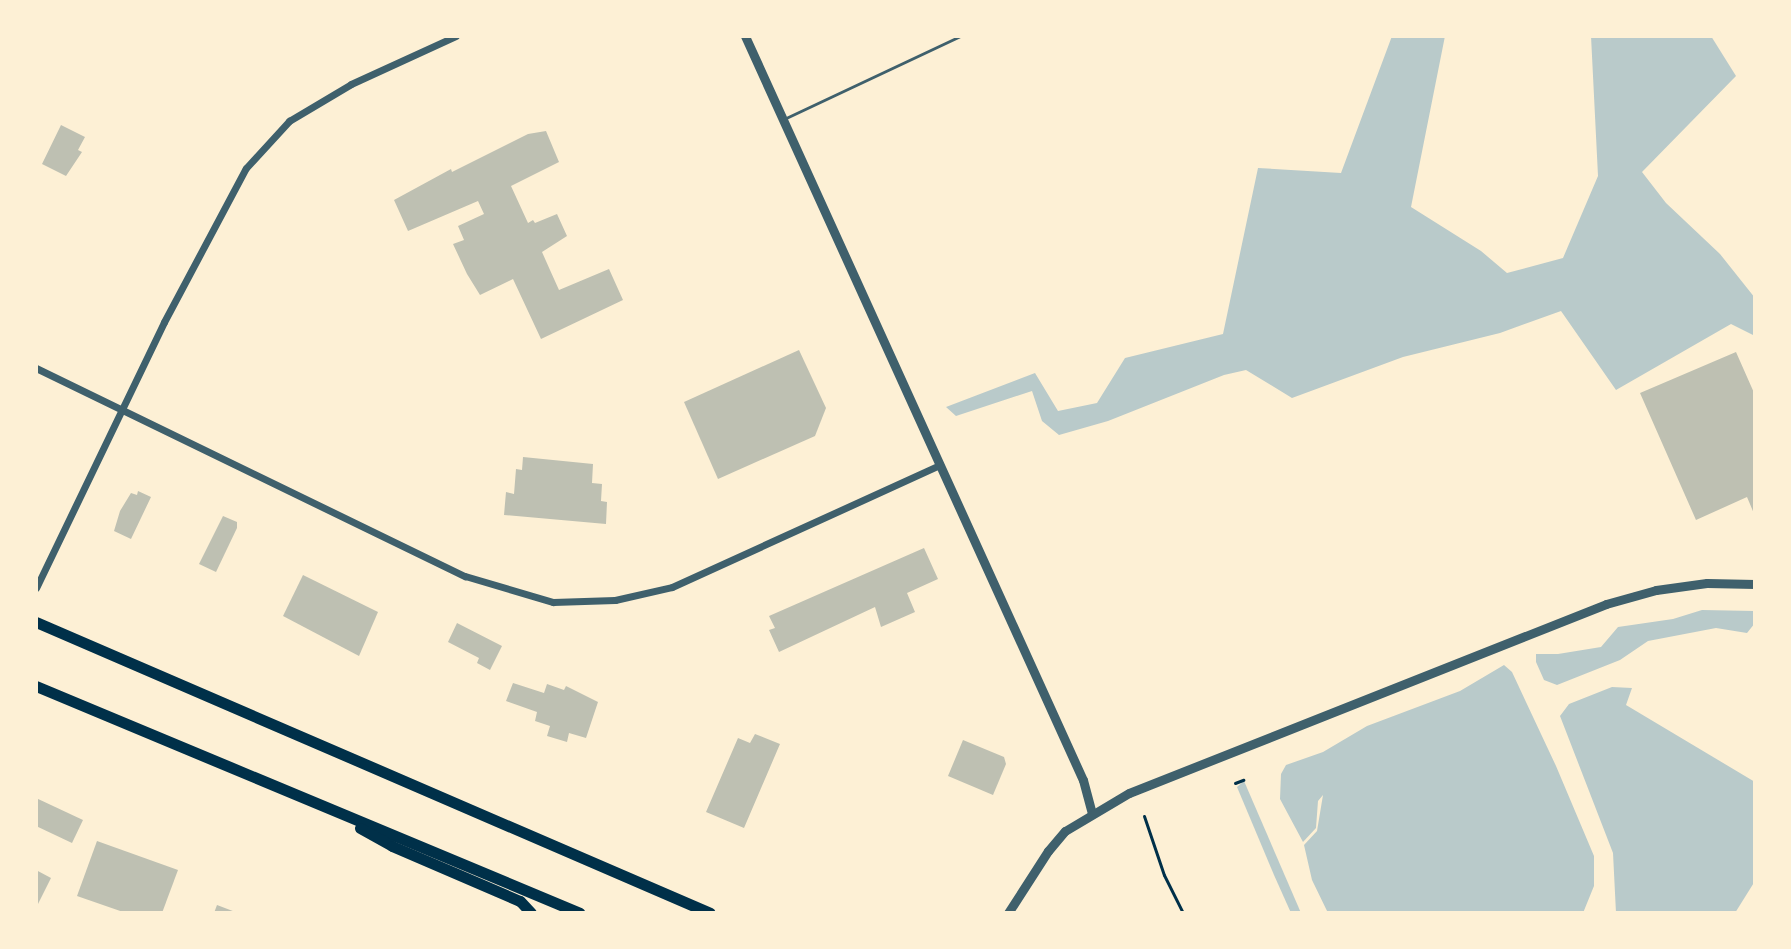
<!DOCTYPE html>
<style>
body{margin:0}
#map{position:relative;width:1791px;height:949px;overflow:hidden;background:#fdf0d5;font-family:"Alegreya Sans",sans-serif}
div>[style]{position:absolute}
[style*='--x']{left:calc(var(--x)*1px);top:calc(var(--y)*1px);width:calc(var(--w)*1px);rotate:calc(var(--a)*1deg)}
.green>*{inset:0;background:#b9caca}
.building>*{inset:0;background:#bec0b2}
.path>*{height:3px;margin:-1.5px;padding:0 1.5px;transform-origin:1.5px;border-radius:1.5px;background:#003049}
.service>*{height:3px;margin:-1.5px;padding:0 1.5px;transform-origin:1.5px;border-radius:1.5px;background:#3f606c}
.minor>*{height:7px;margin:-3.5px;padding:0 3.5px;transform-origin:3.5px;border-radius:3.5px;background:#3f606c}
.tertiary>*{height:9px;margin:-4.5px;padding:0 4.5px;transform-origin:4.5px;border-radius:4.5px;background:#3f606c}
.primary>*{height:11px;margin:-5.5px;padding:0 5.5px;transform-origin:5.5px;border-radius:5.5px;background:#003049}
span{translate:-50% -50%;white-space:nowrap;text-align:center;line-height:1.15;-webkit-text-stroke:7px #fdf0d5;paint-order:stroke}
.frame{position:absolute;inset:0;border:38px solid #fdf0d5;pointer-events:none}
</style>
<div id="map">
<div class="green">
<div style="clip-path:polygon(1392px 36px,1445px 36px,1411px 207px,1481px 251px,1507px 273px,1563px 258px,1598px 176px,1591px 36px,1711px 36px,1736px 76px,1642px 172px,1666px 203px,1720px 254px,1755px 298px,1755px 336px,1731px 324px,1616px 390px,1561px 311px,1500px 333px,1403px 357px,1292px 398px,1246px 370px,1224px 375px,1108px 421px,1059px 435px,1042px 421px,1032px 391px,956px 416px,946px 407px,1035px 373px,1058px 411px,1097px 403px,1125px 358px,1223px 334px,1258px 168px,1341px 173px)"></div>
<div style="clip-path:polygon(1702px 610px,1755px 611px,1755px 623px,1747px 633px,1716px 628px,1648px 641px,1620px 660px,1557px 685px,1544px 680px,1536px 662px,1536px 654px,1558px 654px,1601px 647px,1618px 627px,1673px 619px)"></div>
<div style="clip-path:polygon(1504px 665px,1512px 672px,1556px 766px,1594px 856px,1594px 886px,1583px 913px,1328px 913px,1312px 880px,1304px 845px,1317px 831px,1323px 795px,1318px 801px,1316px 828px,1303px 842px,1280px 799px,1281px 774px,1286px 765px,1323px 752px,1367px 726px,1460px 691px)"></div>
<div style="clip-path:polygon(1612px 687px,1632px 688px,1626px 705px,1755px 782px,1755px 881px,1735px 913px,1616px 913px,1613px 853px,1560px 716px,1569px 704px)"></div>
<div style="clip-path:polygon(1244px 781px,1301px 913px,1291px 913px,1274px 875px,1237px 787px)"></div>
</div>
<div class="building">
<div style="clip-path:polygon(61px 125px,85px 137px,78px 150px,82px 152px,66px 176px,42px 164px)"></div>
<div style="clip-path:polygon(546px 131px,559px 162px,511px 186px,528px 223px,533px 220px,535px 223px,557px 214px,567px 236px,542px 252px,550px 270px,559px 290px,609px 269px,623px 300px,541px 339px,513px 279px,480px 295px,467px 274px,453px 244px,464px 240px,458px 226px,484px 214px,478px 201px,408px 231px,394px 200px,451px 169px,452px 172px,528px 134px)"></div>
<div style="clip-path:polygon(799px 350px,826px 408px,815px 436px,718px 479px,684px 402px)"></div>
<div style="clip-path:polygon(1736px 352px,1755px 395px,1755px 516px,1747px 497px,1696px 520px,1640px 393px)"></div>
<div style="clip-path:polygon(523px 457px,593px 464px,592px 483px,602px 484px,601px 501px,607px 502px,606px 524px,504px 515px,506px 492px,514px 494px,516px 469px,522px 470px)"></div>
<div style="clip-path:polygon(138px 491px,151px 497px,131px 539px,114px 531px,120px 511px,131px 493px,137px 495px)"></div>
<div style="clip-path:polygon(223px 516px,237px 522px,237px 528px,216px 572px,199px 564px)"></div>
<div style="clip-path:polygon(924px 548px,938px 579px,907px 593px,915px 612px,881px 627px,875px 607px,779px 652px,769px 630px,775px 628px,769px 616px)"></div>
<div style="clip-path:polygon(303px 575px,378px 612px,359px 656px,283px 616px)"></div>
<div style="clip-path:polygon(457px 623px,502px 646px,490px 670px,477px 663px,479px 658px,448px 642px)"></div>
<div style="clip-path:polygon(513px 683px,544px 693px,547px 684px,564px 690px,566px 686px,598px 702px,586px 738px,569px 733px,567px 742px,547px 736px,550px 726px,535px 721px,537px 712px,506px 701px)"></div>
<div style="clip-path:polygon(755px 734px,780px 744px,744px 828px,706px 812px,738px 738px,750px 743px)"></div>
<div style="clip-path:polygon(963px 740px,1004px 757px,1006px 764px,993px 795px,948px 776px)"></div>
<div style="clip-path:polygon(36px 798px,83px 820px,72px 843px,36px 826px)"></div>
<div style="clip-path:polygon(97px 841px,178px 870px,162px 913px,126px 913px,77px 896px)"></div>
<div style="clip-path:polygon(36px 870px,51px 878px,36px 908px)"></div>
<div style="clip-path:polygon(217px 905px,238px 913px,214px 913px)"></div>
</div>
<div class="path">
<div style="--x:1235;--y:783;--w:9;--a:-21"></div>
<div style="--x:1144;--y:816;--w:62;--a:71.3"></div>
<div style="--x:1164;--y:875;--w:42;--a:63.4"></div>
</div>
<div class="service">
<div style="--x:786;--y:118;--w:192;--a:-25.2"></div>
</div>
<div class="minor">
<div style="--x:36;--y:368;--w:477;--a:25.9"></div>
<div style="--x:465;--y:576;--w:92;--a:16.5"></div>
<div style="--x:553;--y:602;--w:62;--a:-1.8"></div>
<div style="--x:615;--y:600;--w:58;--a:-12.8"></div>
<div style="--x:672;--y:587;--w:292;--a:-24.5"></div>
<div style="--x:36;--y:588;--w:295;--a:-64.3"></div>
<div style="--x:164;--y:322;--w:174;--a:-62"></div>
<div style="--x:246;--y:168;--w:64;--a:-47.5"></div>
<div style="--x:289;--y:121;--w:72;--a:-30.8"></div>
<div style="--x:351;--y:84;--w:115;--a:-24.6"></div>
</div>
<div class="tertiary">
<div style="--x:745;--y:36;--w:817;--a:65.57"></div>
<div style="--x:1083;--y:780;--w:34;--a:75"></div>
<div style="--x:1008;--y:913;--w:74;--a:-57.2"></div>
<div style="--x:1048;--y:851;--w:26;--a:-50"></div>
<div style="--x:1065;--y:831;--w:74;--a:-30.7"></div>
<div style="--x:1129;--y:793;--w:513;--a:-21.61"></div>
<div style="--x:1606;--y:604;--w:52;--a:-15.6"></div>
<div style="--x:1656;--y:590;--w:51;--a:-7.8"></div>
<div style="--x:1707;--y:583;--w:48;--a:1.2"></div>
</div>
<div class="primary">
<div style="--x:36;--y:622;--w:734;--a:23.35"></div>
<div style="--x:36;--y:686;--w:589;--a:22.65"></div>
<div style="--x:360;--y:828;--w:37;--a:29"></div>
<div style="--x:392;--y:846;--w:139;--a:23.3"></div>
<div style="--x:520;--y:901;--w:16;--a:47"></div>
</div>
<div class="frame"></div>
</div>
